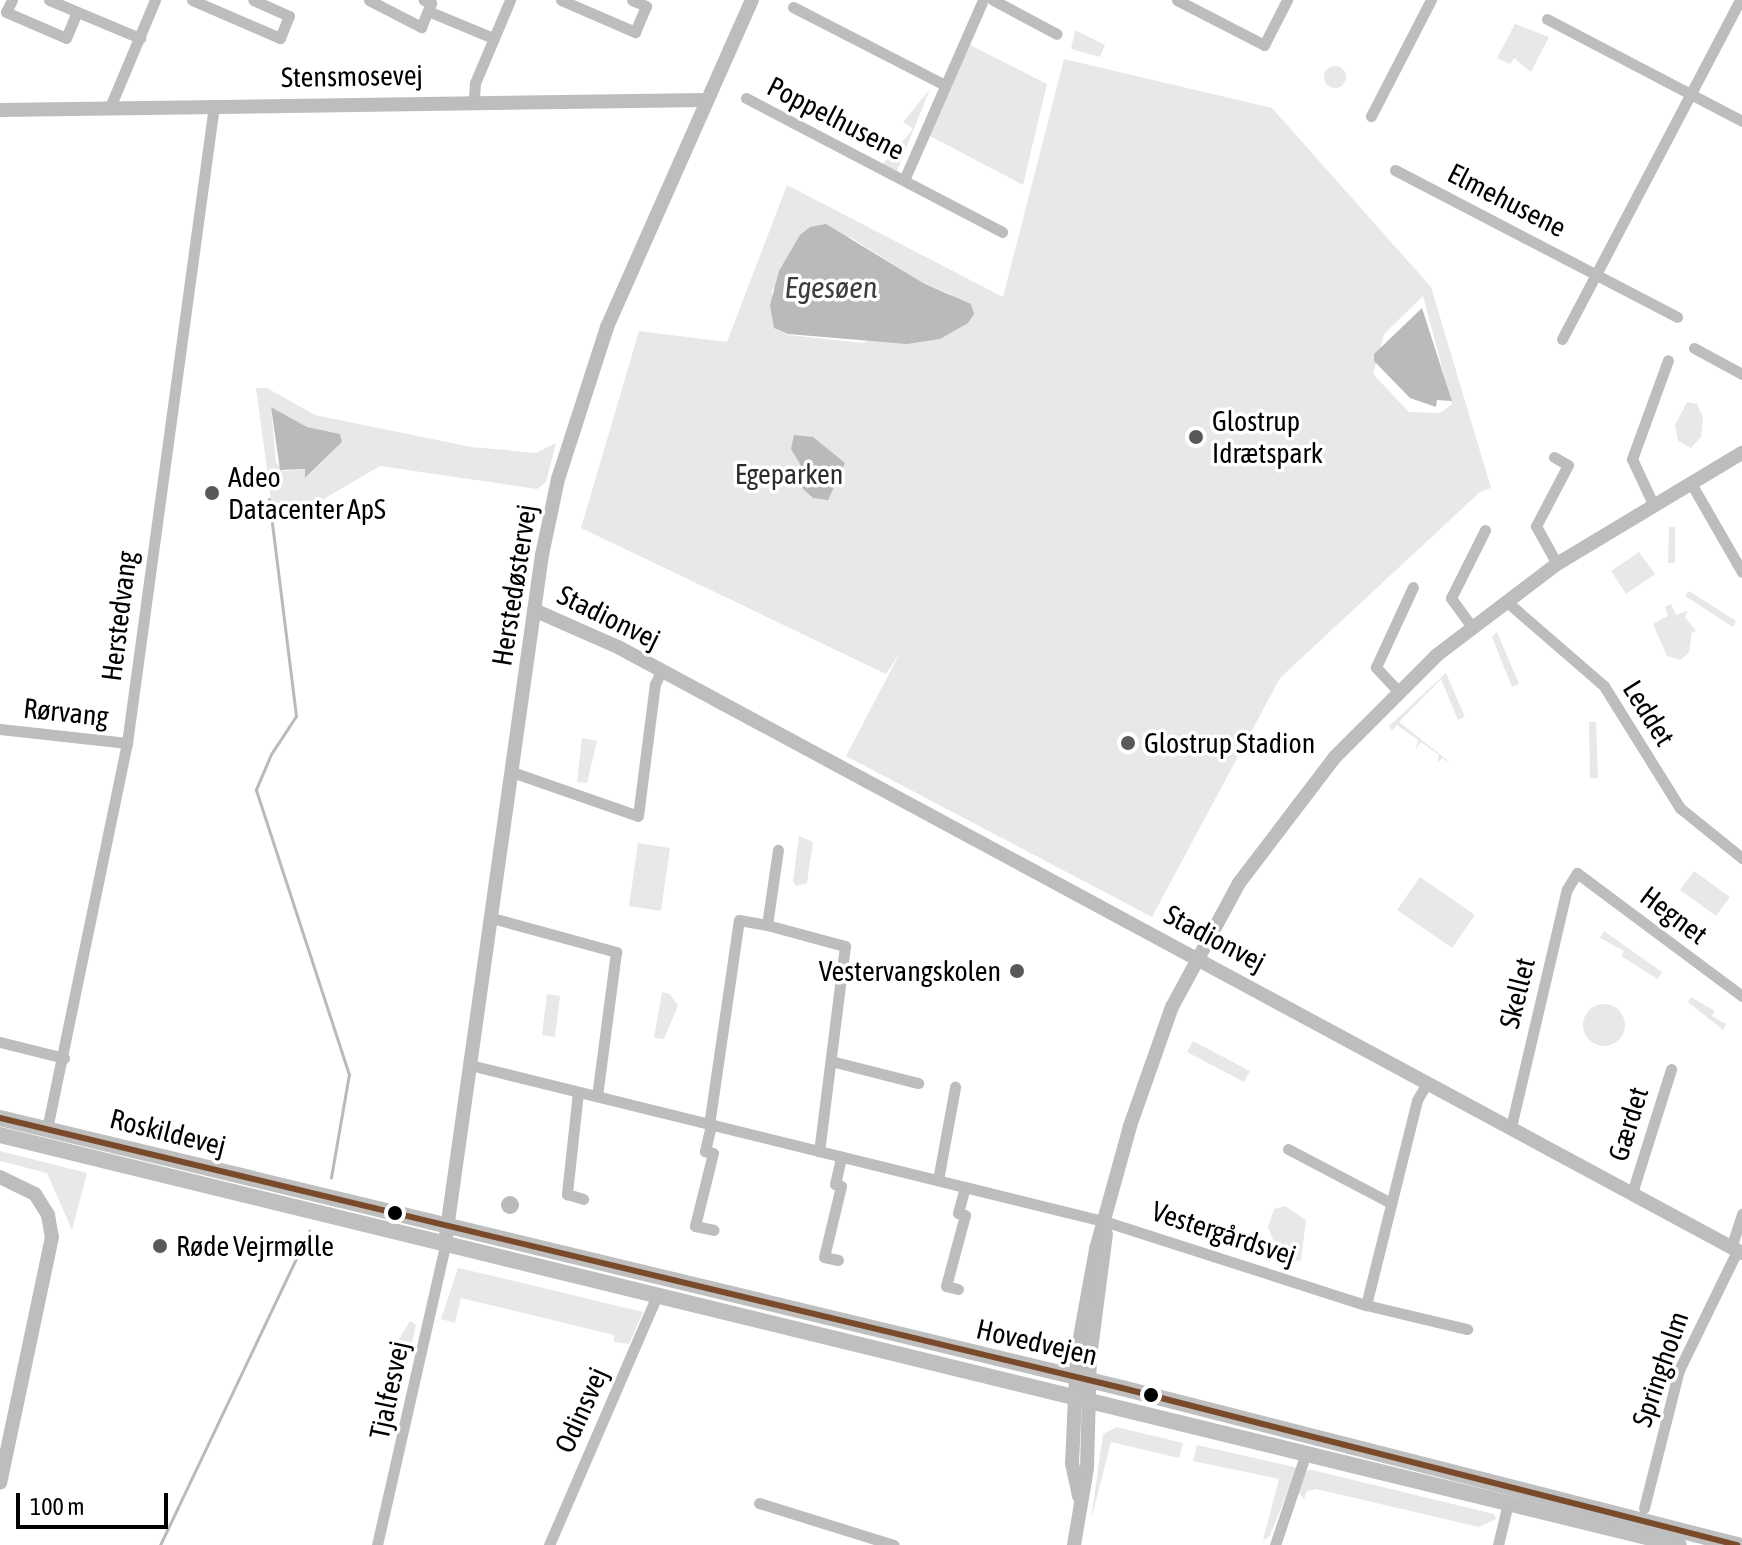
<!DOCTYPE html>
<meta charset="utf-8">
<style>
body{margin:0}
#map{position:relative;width:1742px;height:1545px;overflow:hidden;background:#fff;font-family:"Asap Condensed",sans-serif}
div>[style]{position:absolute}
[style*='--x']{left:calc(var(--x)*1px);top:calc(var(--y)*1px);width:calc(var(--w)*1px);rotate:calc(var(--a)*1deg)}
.green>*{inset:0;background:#e8e8e8}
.round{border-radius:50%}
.water>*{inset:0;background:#bababa}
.stream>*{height:3px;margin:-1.5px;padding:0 1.5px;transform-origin:1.5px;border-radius:1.5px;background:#bababa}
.minor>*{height:11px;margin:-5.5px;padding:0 5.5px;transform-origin:5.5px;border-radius:5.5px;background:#bdbdbd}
.tertiary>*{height:14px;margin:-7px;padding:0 7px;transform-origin:7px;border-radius:7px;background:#bdbdbd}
.secondary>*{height:16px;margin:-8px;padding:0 8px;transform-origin:8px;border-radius:8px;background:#bfbfbf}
.bus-1>*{height:6px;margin:-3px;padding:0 3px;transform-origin:3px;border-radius:3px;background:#7a4b2a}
.dots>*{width:22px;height:22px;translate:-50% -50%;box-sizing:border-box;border:4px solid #fff;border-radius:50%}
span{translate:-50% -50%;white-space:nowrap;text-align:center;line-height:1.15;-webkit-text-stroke:7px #fff;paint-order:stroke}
.street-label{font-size:28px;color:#000}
.poi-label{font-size:28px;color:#000}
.left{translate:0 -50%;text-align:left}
.right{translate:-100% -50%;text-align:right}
.park-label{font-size:28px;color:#2c2c2c}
.water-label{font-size:30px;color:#3d3d3d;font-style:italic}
.scale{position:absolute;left:16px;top:1493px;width:152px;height:36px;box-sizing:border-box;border:4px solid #000;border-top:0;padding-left:10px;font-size:24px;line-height:28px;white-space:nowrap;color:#000;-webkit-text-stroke:6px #fff;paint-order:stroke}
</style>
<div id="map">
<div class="green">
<div style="clip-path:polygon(1515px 24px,1549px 37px,1531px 72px,1514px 58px,1510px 64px,1497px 58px)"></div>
<div style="clip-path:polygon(1075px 30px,1105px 45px,1100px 57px,1071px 49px)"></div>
<div style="clip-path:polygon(968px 44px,1047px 84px,1023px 185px,928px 135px)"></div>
<div style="clip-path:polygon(evenodd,1064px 59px,1272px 108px,1431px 287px,1491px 488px,1480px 492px,1280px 678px,1152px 917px,846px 756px,900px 653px,886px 674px,581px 528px,639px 331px,727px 342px,787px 185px,1003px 297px,1064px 59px,850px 237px,925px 284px,953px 295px,864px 343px,788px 335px,774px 328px,772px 290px,850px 237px,1064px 59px,1423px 296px,1452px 404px,1440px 413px,1409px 412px,1373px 374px,1384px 334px,1423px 296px)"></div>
<div class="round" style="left:1324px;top:66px;width:22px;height:22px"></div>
<div style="clip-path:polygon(930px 89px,897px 171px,883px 164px,913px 129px,903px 122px)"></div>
<div style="clip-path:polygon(evenodd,256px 388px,267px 388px,315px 415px,471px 447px,536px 453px,556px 443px,546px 482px,537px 489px,380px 466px,322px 500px,272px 507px,256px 388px,271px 407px,307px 427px,340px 434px,342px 442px,308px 476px,306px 469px,285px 471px,276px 463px,271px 407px)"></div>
<div style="clip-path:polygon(1687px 402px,1697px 404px,1703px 417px,1701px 437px,1691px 448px,1678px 441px,1675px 425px)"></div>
<div style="clip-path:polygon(1669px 527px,1675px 527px,1675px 563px,1668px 563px)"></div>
<div style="clip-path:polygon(1639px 552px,1655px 574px,1626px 594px,1611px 571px)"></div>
<div style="clip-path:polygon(1689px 591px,1736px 621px,1733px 627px,1685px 596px)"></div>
<div style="clip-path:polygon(1671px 604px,1676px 615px,1688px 611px,1685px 617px,1696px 631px,1692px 632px,1689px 653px,1680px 660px,1667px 656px,1653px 624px,1668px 616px,1665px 607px)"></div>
<div style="clip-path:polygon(1497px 632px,1519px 684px,1512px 687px,1492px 637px)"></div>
<div style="clip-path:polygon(1446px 673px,1465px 717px,1458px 720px,1441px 679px,1399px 722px,1452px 764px,1442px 758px,1437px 764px,1439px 755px,1421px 742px,1416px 749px,1418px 740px,1397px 725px,1392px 731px,1389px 726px)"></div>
<div style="clip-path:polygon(1589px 722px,1596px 722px,1598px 778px,1590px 778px)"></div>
<div style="clip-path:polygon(582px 738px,597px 741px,587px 783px,577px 782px)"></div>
<div style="clip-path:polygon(799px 836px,813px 842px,807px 883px,796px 886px,793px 881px)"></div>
<div style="clip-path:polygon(638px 843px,670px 848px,661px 911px,629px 906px)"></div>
<div style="clip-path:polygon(1694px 871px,1730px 897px,1716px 916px,1680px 890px)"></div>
<div style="clip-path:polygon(1420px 877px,1475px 915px,1452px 948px,1397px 910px)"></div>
<div style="clip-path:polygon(1604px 931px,1662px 972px,1658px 979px,1621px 956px,1624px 951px,1600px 938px)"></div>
<div style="clip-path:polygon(662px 992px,670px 994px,678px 1006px,664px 1039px,654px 1038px)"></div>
<div style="clip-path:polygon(547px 994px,560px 996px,555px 1037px,542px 1035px)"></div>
<div style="clip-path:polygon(1691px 997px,1715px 1011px,1712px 1016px,1726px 1024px,1723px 1030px,1688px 1002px)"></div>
<div class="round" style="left:1583px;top:1004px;width:42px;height:42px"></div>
<div style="clip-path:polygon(1193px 1041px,1250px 1071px,1244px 1082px,1187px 1052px)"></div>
<div style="clip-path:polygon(0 1151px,87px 1173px,72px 1230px,47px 1173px,0 1161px)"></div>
<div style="clip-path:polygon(1285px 1206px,1306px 1220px,1301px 1260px,1296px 1261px,1276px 1247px,1268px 1227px,1274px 1209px)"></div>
<div style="clip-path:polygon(458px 1268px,489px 1275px,643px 1312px,629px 1344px,614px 1342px,614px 1335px,461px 1298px,455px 1323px,441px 1319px)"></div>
<div style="clip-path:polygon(410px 1321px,416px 1325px,402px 1384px,386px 1380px,393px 1349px)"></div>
<div style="clip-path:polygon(1117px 1427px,1183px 1443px,1179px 1458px,1111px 1442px,1091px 1520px,1103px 1434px)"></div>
<div style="clip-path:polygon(1197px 1445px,1298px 1468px,1269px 1537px,1263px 1540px,1279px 1479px,1193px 1461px)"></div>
<div style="clip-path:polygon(1312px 1470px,1494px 1514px,1496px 1519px,1479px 1527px,1316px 1489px,1307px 1491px,1304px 1499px,1299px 1493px,1306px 1471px)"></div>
</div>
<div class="water">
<div style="clip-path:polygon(826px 224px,925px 284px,971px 304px,974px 314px,968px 323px,940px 339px,907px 344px,788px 334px,774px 328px,770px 305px,779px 271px,800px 235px,810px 227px)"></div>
<div style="clip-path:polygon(1422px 308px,1452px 401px,1437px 400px,1436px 407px,1410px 398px,1374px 361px,1374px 354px)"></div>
<div style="clip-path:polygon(271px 407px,307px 427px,340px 434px,342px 442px,305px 478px,305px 469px,280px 470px)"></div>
<div style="clip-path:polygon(794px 435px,813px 437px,845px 463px,828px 500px,813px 498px,802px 488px,800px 464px,791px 449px)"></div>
<div class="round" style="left:501px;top:1196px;width:18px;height:18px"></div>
</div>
<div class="stream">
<div style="--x:269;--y:499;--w:219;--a:82.9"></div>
<div style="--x:296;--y:716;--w:45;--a:123.3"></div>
<div style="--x:271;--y:754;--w:39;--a:113"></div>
<div style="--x:256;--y:790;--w:299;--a:71.9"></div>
<div style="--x:349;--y:1074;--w:105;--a:99.9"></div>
<div style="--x:160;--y:1545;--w:348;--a:-64.6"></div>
</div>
<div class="minor">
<div style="--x:12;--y:0;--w:13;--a:117"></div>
<div style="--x:6;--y:12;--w:65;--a:23.4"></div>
<div style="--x:66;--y:38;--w:28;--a:-67"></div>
<div style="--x:49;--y:0;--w:99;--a:22.7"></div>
<div style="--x:192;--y:0;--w:96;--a:23.4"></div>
<div style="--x:280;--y:38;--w:24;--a:-68"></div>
<div style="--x:289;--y:16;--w:39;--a:-156"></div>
<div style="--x:369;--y:0;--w:59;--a:27.4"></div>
<div style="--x:421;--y:27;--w:26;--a:-67"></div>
<div style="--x:431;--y:3;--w:8;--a:-157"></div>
<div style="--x:561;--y:0;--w:81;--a:23.4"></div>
<div style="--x:635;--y:32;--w:28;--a:-67"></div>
<div style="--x:646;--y:6;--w:15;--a:-157"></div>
<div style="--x:993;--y:0;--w:72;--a:28"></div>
<div style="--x:1177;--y:0;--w:98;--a:27.3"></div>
<div style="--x:1264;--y:45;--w:51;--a:-62.9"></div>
<div style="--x:793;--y:7;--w:171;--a:27.2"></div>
<div style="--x:428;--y:11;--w:70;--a:22.6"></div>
<div style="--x:1547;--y:19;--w:220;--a:27.6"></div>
<div style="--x:746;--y:98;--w:289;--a:27.6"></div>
<div style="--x:474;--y:100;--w:17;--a:-87"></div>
<div style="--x:475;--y:83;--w:90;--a:-67.1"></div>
<div style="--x:110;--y:107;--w:116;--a:-67.2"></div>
<div style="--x:1371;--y:116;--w:131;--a:-62.7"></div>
<div style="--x:1395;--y:170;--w:318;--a:27.5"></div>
<div style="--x:904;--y:180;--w:197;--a:-66.3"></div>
<div style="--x:1562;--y:339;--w:383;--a:-62.3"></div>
<div style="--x:1694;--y:348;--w:55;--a:28.4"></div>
<div style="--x:1554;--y:457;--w:16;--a:30"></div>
<div style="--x:1568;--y:465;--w:69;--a:117.7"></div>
<div style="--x:1536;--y:526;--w:43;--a:61.1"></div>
<div style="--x:1692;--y:485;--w:100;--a:60.1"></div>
<div style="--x:1654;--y:506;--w:52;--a:-115.1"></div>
<div style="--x:1632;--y:459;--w:105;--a:-70"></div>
<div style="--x:1506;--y:601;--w:130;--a:40.9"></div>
<div style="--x:1604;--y:686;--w:144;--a:58.1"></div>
<div style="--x:1680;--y:808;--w:80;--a:38.9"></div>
<div style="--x:1472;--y:627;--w:36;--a:-126"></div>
<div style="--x:1451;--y:598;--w:76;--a:-63.4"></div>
<div style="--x:1399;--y:692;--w:34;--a:-133"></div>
<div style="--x:1376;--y:667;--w:88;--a:-65.2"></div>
<div style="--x:0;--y:729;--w:128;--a:6.3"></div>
<div style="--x:512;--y:772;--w:133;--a:19.2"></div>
<div style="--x:638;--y:816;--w:133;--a:-82.7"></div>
<div style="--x:655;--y:684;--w:14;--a:-65"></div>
<div style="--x:492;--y:918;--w:129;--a:15.3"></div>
<div style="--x:616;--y:952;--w:145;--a:97.5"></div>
<div style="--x:767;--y:925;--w:76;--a:-81.7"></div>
<div style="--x:0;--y:1042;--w:66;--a:14"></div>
<div style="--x:831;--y:1061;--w:90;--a:14.2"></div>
<div style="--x:470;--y:1065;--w:656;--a:13.85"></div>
<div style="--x:1107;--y:1222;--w:272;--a:17.8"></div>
<div style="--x:1366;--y:1305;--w:104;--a:13.4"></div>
<div style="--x:578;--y:1092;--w:103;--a:96.2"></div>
<div style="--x:567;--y:1194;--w:17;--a:17"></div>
<div style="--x:709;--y:1125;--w:207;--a:-81.7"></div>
<div style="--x:739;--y:920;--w:28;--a:10"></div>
<div style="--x:767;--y:925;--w:81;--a:15.1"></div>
<div style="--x:845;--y:946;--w:207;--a:97.2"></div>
<div style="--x:711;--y:1125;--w:27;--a:103"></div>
<div style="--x:705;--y:1151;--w:8;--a:14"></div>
<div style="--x:713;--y:1153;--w:75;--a:103.9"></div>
<div style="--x:695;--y:1226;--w:19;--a:12"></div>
<div style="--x:1511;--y:1127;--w:244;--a:-76.8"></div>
<div style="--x:1567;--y:889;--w:19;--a:-58"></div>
<div style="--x:1577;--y:873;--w:206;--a:36.7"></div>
<div style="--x:47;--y:1129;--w:394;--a:-78.3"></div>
<div style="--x:127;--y:743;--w:644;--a:-82.23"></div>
<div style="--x:1288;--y:1149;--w:116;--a:27.7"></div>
<div style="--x:938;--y:1180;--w:95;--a:-79.6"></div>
<div style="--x:1632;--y:1193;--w:130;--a:-72.5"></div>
<div style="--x:1731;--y:1248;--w:36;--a:-72"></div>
<div style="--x:838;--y:1260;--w:14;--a:-168"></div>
<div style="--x:824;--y:1257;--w:73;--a:-76.5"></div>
<div style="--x:841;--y:1186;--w:6;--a:-162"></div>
<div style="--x:835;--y:1184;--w:28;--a:-77"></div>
<div style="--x:958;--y:1289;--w:12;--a:-166"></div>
<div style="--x:946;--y:1286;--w:73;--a:-75"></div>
<div style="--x:965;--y:1215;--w:7;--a:-164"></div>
<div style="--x:958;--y:1213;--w:27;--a:-75"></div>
<div style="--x:1366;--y:1305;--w:211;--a:-76"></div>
<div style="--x:1417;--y:1100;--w:21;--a:-59"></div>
<div style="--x:759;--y:1503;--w:141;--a:17.3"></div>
<div style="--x:1644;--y:1508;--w:142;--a:-75.8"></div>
<div style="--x:1679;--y:1370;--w:132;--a:-64"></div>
<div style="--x:377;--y:1545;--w:308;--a:-77.2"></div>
<div style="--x:549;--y:1545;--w:272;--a:-66.6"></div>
<div style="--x:1275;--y:1545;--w:97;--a:-71.4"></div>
<div style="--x:1498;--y:1545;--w:43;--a:-76.6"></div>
</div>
<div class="tertiary">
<div style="--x:0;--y:110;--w:706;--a:-0.81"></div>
<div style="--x:534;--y:610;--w:92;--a:23.8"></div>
<div style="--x:618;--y:647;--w:1277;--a:28.33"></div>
<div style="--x:0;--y:1177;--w:39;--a:26"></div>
<div style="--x:35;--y:1194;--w:25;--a:58"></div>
<div style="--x:48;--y:1215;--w:22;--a:80"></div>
<div style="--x:52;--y:1237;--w:251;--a:101.9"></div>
<div style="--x:446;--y:1236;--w:688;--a:-81.98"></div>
<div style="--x:542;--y:555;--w:78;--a:-78.1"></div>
<div style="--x:558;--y:479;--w:160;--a:-72.1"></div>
<div style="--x:607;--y:327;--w:358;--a:-66.1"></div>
<div style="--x:1079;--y:1496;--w:33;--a:-102"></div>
<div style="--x:1072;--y:1464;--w:110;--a:-87.4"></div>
<div style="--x:1077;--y:1354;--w:107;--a:-79.7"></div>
<div style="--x:1096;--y:1249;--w:128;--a:-74.5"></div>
<div style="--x:1130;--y:1126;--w:126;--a:-70.6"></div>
<div style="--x:1172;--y:1007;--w:141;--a:-61.6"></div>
<div style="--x:1239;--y:883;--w:158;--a:-52.7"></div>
<div style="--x:1335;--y:757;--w:144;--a:-45"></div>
<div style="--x:1437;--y:655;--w:151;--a:-37.2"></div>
<div style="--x:1557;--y:564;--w:216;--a:-31"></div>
<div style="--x:1074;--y:1545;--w:78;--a:-80.4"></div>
<div style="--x:1087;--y:1468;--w:111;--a:-88.5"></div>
<div style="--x:1090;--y:1357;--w:124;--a:-82.6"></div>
</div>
<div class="secondary">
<div style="--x:0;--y:1118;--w:1154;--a:13.53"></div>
<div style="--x:1122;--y:1388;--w:635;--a:14.32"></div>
<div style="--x:0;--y:1135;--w:1728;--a:13.72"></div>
</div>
<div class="bus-1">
<div style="--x:0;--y:1118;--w:1154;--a:13.53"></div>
<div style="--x:1122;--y:1388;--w:635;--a:14.32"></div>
</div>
<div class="dots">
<div style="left:1196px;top:437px;background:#595959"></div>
<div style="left:212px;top:493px;background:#595959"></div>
<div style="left:1128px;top:743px;background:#595959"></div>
<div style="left:1017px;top:971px;background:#595959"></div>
<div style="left:395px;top:1213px;background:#000"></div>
<div style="left:160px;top:1246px;background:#595959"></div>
<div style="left:1151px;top:1395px;background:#000"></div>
</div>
<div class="street-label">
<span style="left:352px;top:76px;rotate:-1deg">Stensmosevej</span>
<span style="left:836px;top:118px;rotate:27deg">Poppelhusene</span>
<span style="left:1507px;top:200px;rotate:27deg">Elmehusene</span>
<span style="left:514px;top:585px;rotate:-81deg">Herstedøstervej</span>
<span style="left:119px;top:616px;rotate:-83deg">Herstedvang</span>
<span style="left:609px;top:617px;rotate:26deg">Stadionvej</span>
<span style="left:66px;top:712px;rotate:6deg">Rørvang</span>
<span style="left:1649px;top:713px;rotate:58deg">Leddet</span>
<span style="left:1674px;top:915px;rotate:37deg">Hegnet</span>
<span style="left:1215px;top:938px;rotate:28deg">Stadionvej</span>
<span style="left:1517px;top:993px;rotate:-76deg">Skellet</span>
<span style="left:1628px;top:1124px;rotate:-73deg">Gærdet</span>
<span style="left:168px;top:1132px;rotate:14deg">Roskildevej</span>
<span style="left:1224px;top:1233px;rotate:18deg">Vestergårdsvej</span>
<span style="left:1037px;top:1342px;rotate:13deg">Hovedvejen</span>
<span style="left:1660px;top:1369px;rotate:-71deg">Springholm</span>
<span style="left:389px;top:1390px;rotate:-78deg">Tjalfesvej</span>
<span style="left:581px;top:1410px;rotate:-66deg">Odinsvej</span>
</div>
<div class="poi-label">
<span class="left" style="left:1212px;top:437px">Glostrup<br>Idrætspark</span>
<span class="left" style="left:228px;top:493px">Adeo<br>Datacenter ApS</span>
<span class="left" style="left:1144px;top:743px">Glostrup Stadion</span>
<span class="right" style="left:1001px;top:971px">Vestervangskolen</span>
<span class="left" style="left:176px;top:1246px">Røde Vejrmølle</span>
</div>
<div class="park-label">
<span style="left:789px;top:474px">Egeparken</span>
</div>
<div class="water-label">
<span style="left:831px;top:287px">Egesøen</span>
</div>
<div class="scale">100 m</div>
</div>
